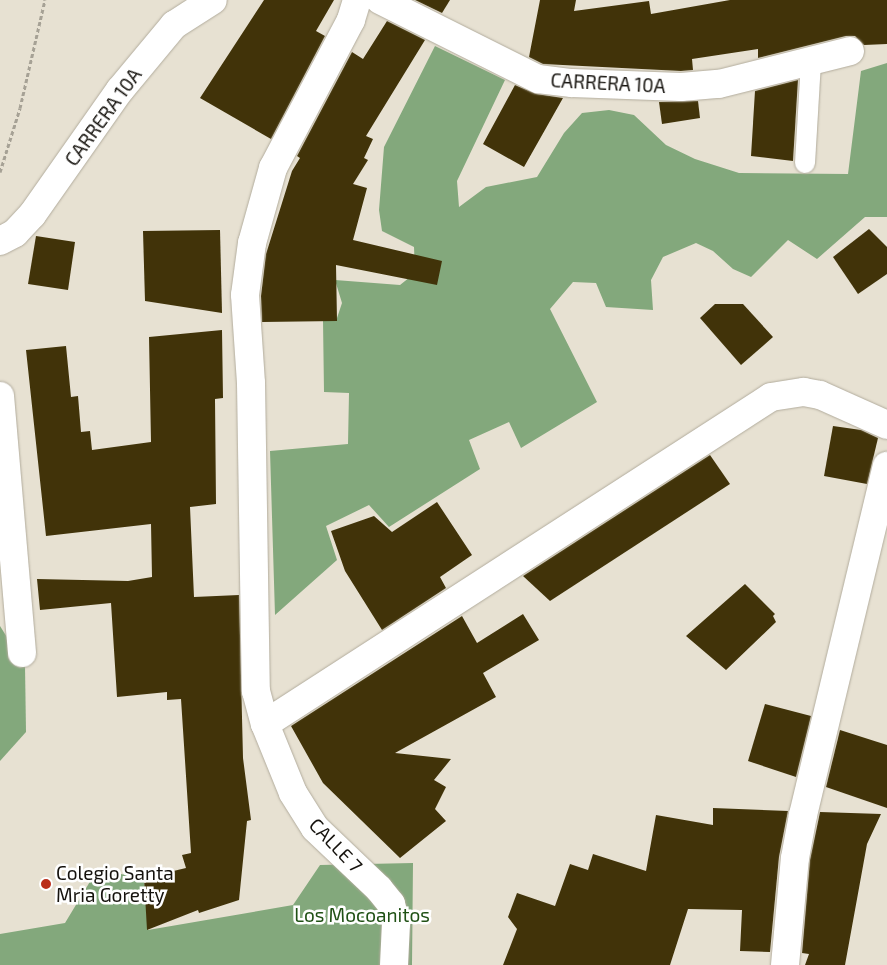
<!DOCTYPE html>
<style>
body{margin:0}
#map{position:relative;width:887px;height:965px;overflow:hidden;background:#e7e1d2;font-family:"Exo 2",sans-serif}
div>[style]{position:absolute}
[style*='--x']{left:calc(var(--x)*1px);top:calc(var(--y)*1px);width:calc(var(--w)*1px);rotate:calc(var(--a)*1deg)}
.forest>*{inset:0;background:#83a87c}
.building>*{inset:0;background:#413309}
.path>*{height:3px;margin-top:-1.5px;transform-origin:0;background:repeating-linear-gradient(90deg,#a6a195 0 4px,transparent 0 6.5px)}
.roads{filter:drop-shadow(0 0 1px #b2ac9d) drop-shadow(0 0 1px #b2ac9d)}
.lane>*{height:20px;margin:-10px;padding:0 10px;transform-origin:10px;border-radius:10px;background:#fff}
.street>*{height:28px;margin:-14px;padding:0 14px;transform-origin:14px;border-radius:14px;background:#fff}
.dots>*{width:14px;height:14px;translate:-50% -50%;box-sizing:border-box;border:2px solid #fff;border-radius:50%}
span{translate:-50% -50%;white-space:nowrap;text-align:center;line-height:1.15;-webkit-text-stroke:5px #fff;paint-order:stroke}
.street-label{font-size:19px;color:#15120d}
.poi-label{font-size:19px;color:#15120d}
.left{translate:0 -50%;text-align:left}
.park-label{font-size:19px;color:#205115}
</style>
<div id="map">
<div class="forest">
<div style="clip-path:polygon(435px 46px,505px 80px,457px 181px,459px 207px,486px 187px,537px 177px,564px 133px,582px 113px,609px 110px,634px 115px,666px 145px,695px 159px,739px 173px,848px 174px,861px 71px,887px 63px,887px 217px,865px 217px,817px 259px,788px 240px,751px 277px,733px 269px,713px 251px,696px 243px,663px 257px,651px 280px,653px 310px,606px 307px,596px 283px,573px 282px,550px 309px,597px 402px,521px 448px,509px 422px,469px 440px,480px 469px,389px 527px,369px 505px,326px 526px,337px 560px,275px 615px,270px 451px,348px 444px,349px 393px,324px 392px,323px 321px,336px 321px,342px 303px,335px 280px,400px 285px,415px 273px,414px 247px,382px 231px,379px 210px,384px 147px)"></div>
<div style="clip-path:polygon(0 626px,25px 666px,26px 732px,0 761px)"></div>
<div style="clip-path:polygon(413px 863px,412px 965px,0 965px,0 934px,65px 923px,97px 870px,144px 878px,148px 930px,293px 905px,320px 865px)"></div>
</div>
<div class="building">
<div style="clip-path:polygon(264px 0,334px 0,316px 31px,325px 36px,271px 139px,200px 98px)"></div>
<div style="clip-path:polygon(415px 0,450px 0,442px 13px)"></div>
<div style="clip-path:polygon(540px 0,576px 0,574px 11px,649px 1px,651px 14px,730px 0,887px 0,887px 44px,864px 45px,855px 36px,846px 36px,758px 58px,758px 49px,692px 59px,693px 70px,681px 71px,543px 64px,529px 57px)"></div>
<div style="clip-path:polygon(387px 21px,425px 40px,366px 136px,373px 139px,364px 158px,368px 160px,353px 184px,367px 188px,353px 240px,442px 261px,437px 285px,336px 265px,337px 321px,262px 322px,261px 296px,266px 254px,292px 171px,300px 158px,297px 156px,352px 52px,363px 59px)"></div>
<div style="clip-path:polygon(798px 80px,793px 161px,751px 156px,755px 91px)"></div>
<div style="clip-path:polygon(515px 85px,536px 94px,563px 98px,524px 167px,483px 144px)"></div>
<div style="clip-path:polygon(698px 101px,700px 118px,662px 124px,659px 102px)"></div>
<div style="clip-path:polygon(869px 229px,887px 247px,887px 274px,858px 294px,833px 257px)"></div>
<div style="clip-path:polygon(220px 230px,222px 313px,145px 301px,143px 231px)"></div>
<div style="clip-path:polygon(36px 236px,75px 242px,68px 290px,28px 284px)"></div>
<div style="clip-path:polygon(715px 304px,743px 304px,773px 337px,741px 365px,700px 318px)"></div>
<div style="clip-path:polygon(222px 330px,223px 398px,215px 399px,216px 504px,190px 507px,194px 597px,239px 595px,243px 758px,251px 820px,247px 821px,239px 900px,199px 913px,198px 910px,147px 930px,144px 878px,186px 868px,182px 855px,191px 853px,181px 699px,167px 700px,167px 692px,117px 697px,111px 603px,40px 610px,37px 579px,128px 581px,152px 577px,151px 524px,46px 536px,26px 350px,66px 346px,71px 397px,78px 396px,81px 432px,90px 431px,92px 450px,151px 442px,149px 337px)"></div>
<div style="clip-path:polygon(833px 426px,861px 430px,878px 438px,867px 484px,824px 476px)"></div>
<div style="clip-path:polygon(710px 455px,730px 484px,550px 601px,523px 576px)"></div>
<div style="clip-path:polygon(437px 502px,472px 555px,440px 577px,446px 588px,382px 630px,345px 571px,331px 531px,374px 516px,392px 532px)"></div>
<div style="clip-path:polygon(745px 584px,775px 614px,773px 616px,776px 622px,726px 670px,686px 636px)"></div>
<div style="clip-path:polygon(523px 614px,539px 640px,483px 673px,496px 697px,395px 753px,451px 759px,434px 780px,446px 787px,435px 809px,446px 821px,400px 858px,323px 783px,291px 726px,462px 616px,477px 643px)"></div>
<div style="clip-path:polygon(765px 704px,811px 716px,796px 777px,748px 761px)"></div>
<div style="clip-path:polygon(840px 730px,887px 745px,887px 808px,826px 787px)"></div>
<div style="clip-path:polygon(713px 808px,788px 811px,779px 857px,770px 952px,740px 951px,742px 910px,688px 909px,670px 965px,503px 965px,517px 929px,508px 917px,517px 893px,555px 906px,570px 864px,588px 870px,593px 854px,646px 871px,656px 815px,713px 825px)"></div>
<div style="clip-path:polygon(820px 812px,881px 814px,867px 844px,845px 965px,805px 965px,809px 954px,802px 953px,810px 860px)"></div>
</div>
<div class="path">
<div style="--x:0;--y:172;--w:67;--a:-72.6"></div>
<div style="--x:20;--y:108;--w:111;--a:-77"></div>
</div>
<div class="roads">
<div class="lane">
<div style="--x:805;--y:163;--w:102;--a:-86.6"></div>
</div>
<div class="street">
<div style="--x:357;--y:0;--w:21;--a:107"></div>
<div style="--x:351;--y:20;--w:167;--a:117.8"></div>
<div style="--x:273;--y:168;--w:78;--a:105.6"></div>
<div style="--x:252;--y:243;--w:52;--a:97.7"></div>
<div style="--x:245;--y:295;--w:88;--a:86.1"></div>
<div style="--x:251;--y:383;--w:308;--a:89.1"></div>
<div style="--x:256;--y:691;--w:34;--a:75"></div>
<div style="--x:265;--y:724;--w:74;--a:67.9"></div>
<div style="--x:293;--y:793;--w:41;--a:57.8"></div>
<div style="--x:315;--y:828;--w:88;--a:43.6"></div>
<div style="--x:379;--y:889;--w:19;--a:51"></div>
<div style="--x:391;--y:904;--w:20;--a:75"></div>
<div style="--x:396;--y:923;--w:42;--a:92.7"></div>
<div style="--x:380;--y:0;--w:177;--a:26.6"></div>
<div style="--x:538;--y:79;--w:34;--a:7"></div>
<div style="--x:572;--y:83;--w:109;--a:2.1"></div>
<div style="--x:681;--y:87;--w:38;--a:-5"></div>
<div style="--x:719;--y:84;--w:135;--a:-14.1"></div>
<div style="--x:0;--y:241;--w:17;--a:-28"></div>
<div style="--x:15;--y:233;--w:25;--a:-47"></div>
<div style="--x:32;--y:215;--w:153;--a:-54.9"></div>
<div style="--x:120;--y:90;--w:85;--a:-50.3"></div>
<div style="--x:174;--y:25;--w:46;--a:-32.7"></div>
<div style="--x:0;--y:396;--w:258;--a:85.1"></div>
<div style="--x:265;--y:724;--w:602;--a:-32.87"></div>
<div style="--x:771;--y:397;--w:33;--a:-9"></div>
<div style="--x:804;--y:392;--w:16;--a:11"></div>
<div style="--x:820;--y:395;--w:73;--a:24.1"></div>
<div style="--x:785;--y:965;--w:107;--a:-84.7"></div>
<div style="--x:795;--y:858;--w:44;--a:-79.5"></div>
<div style="--x:803;--y:815;--w:359;--a:-76.5"></div>
</div>
</div>
<div class="dots">
<div style="left:46px;top:884px;background:#ba2e1a"></div>
</div>
<div class="street-label">
<span style="left:608px;top:83px;rotate:3deg">CARRERA 10A</span>
<span style="left:103px;top:117px;rotate:-54deg">CARRERA 10A</span>
<span style="left:336px;top:845px;rotate:46deg">CALLE 7</span>
</div>
<div class="poi-label">
<span class="left" style="left:56px;top:884px">Colegio Santa<br>Mria Goretty</span>
</div>
<div class="park-label">
<span style="left:362px;top:915px">Los Mocoanitos</span>
</div>
</div>
